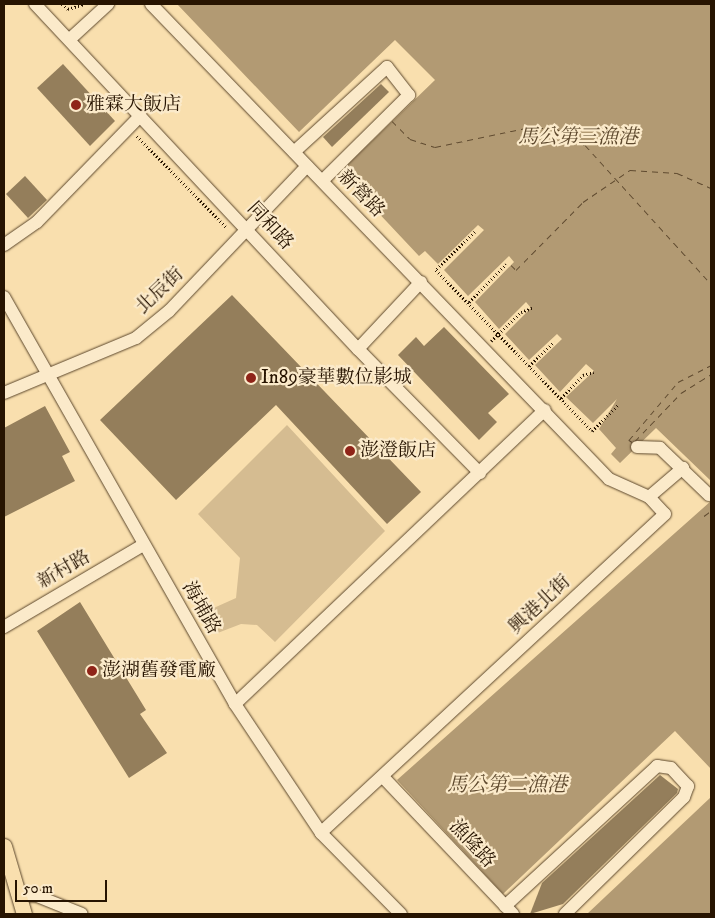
<!DOCTYPE html>
<meta charset="utf-8">
<style>
body{margin:0}
#map{position:relative;width:715px;height:918px;overflow:hidden;background:#f9dfae;font-family:"IM FELL DW Pica","Noto Serif TC",serif}
div>[style]{position:absolute}
[style*='--x']{left:calc(var(--x)*1px);top:calc(var(--y)*1px);width:calc(var(--w)*1px);rotate:calc(var(--a)*1deg)}
.green>*{inset:0;background:#d5bc91}
.water>*{inset:0;background:#b29a73}
.ferry>*{height:1px;margin-top:-0.5px;transform-origin:0;background:repeating-linear-gradient(90deg,#5f4a2f 0 6px,transparent 0 11px)}
.building>*{inset:0;background:#947e5b}
.path>*{height:2.5px;margin-top:-1.25px;transform-origin:0;background:repeating-linear-gradient(90deg,#271401 0 1px,transparent 0 3.5px)}
.roads{filter:drop-shadow(0 0 1px #5c472c) drop-shadow(0 0 1px #5c472c)}
.minor>*{height:12px;margin:-6px;padding:0 6px;transform-origin:6px;border-radius:6px;background:#fbeaca}
.major>*{height:15px;margin:-7.5px;padding:0 7.5px;transform-origin:7.5px;border-radius:7.5px;background:#f9dfae}
.dots>*{width:14px;height:14px;translate:-50% -50%;box-sizing:border-box;border:2px solid #fbeaca;border-radius:50%}
span{translate:-50% -50%;white-space:nowrap;text-align:center;line-height:1.15;-webkit-text-stroke:4.5px #fbeaca;paint-order:stroke}
.poi-label{font-size:19px;color:#271401}
.left{translate:0 -50%;text-align:left}
.street-label{font-size:19px;color:#271401}
.water-label{font-size:20px;color:#5f4a2f;font-style:italic}
.frame{position:absolute;inset:0;border:5px solid #271401;pointer-events:none}
.scale{position:absolute;left:15px;top:880px;width:92px;height:22px;box-sizing:border-box;border:2px solid #271401;border-top:0;padding-left:6px;font-size:15px;line-height:18px;white-space:nowrap;color:#271401;-webkit-text-stroke:4px #fbeaca;paint-order:stroke}
</style>
<div id="map">
<div class="green">
<div style="clip-path:polygon(287px 425px,385px 531px,275px 642px,257px 625px,241px 624px,215px 634px,207px 611px,236px 598px,240px 558px,198px 514px)"></div>
</div>
<div class="water">
<div style="clip-path:polygon(177px 4px,711px 4px,711px 481px,656px 428px,620px 463px,611px 454px,616px 448px,599px 429px,617px 399px,593px 423px,566px 397px,594px 371px,586px 364px,560px 392px,535px 365px,562px 339px,557px 334px,529px 360px,505px 334px,531px 308px,526px 302px,499px 329px,475px 302px,514px 262px,509px 256px,468px 296px,444px 270px,484px 230px,478px 225px,438px 264px,425px 251px,419px 256px,340px 172px,435px 80px,395px 40px,299px 132px)"></div>
<div style="clip-path:polygon(711px 501px,711px 769px,675px 731px,503px 894px,397px 780px)"></div>
<div style="clip-path:polygon(711px 797px,711px 914px,587px 914px)"></div>
</div>
<div class="ferry">
<div style="--x:392;--y:121;--w:25;--a:45"></div>
<div style="--x:410;--y:139;--w:26;--a:18"></div>
<div style="--x:435;--y:147;--w:93;--a:-11.8"></div>
<div style="--x:526;--y:128;--w:29;--a:0"></div>
<div style="--x:555;--y:128;--w:34;--a:30"></div>
<div style="--x:585;--y:145;--w:188;--a:47.8"></div>
<div style="--x:511;--y:265;--w:7;--a:45"></div>
<div style="--x:516;--y:270;--w:95;--a:-45.4"></div>
<div style="--x:583;--y:202;--w:57;--a:-34.2"></div>
<div style="--x:630;--y:170;--w:47;--a:3.7"></div>
<div style="--x:677;--y:173;--w:37;--a:24"></div>
<div style="--x:635;--y:441;--w:66;--a:-46.2"></div>
<div style="--x:681;--y:393;--w:36;--a:-32"></div>
<div style="--x:632;--y:442;--w:4;--a:-146"></div>
<div style="--x:629;--y:440;--w:76;--a:-49.8"></div>
<div style="--x:678;--y:382;--w:37;--a:-27"></div>
<div style="--x:704;--y:516;--w:9;--a:-36"></div>
</div>
<div class="building">
<div style="clip-path:polygon(63px 64px,115px 121px,90px 146px,37px 88px)"></div>
<div style="clip-path:polygon(381px 84px,389px 92px,332px 147px,323px 137px)"></div>
<div style="clip-path:polygon(25px 176px,47px 200px,28px 218px,6px 194px)"></div>
<div style="clip-path:polygon(232px 295px,421px 492px,387px 524px,276px 405px,176px 500px,100px 420px)"></div>
<div style="clip-path:polygon(444px 327px,509px 394px,488px 413px,497px 422px,479px 440px,398px 355px,416px 337px,424px 346px)"></div>
<div style="clip-path:polygon(45px 406px,70px 452px,62px 456px,75px 481px,4px 517px,4px 428px)"></div>
<div style="clip-path:polygon(80px 602px,146px 710px,140px 714px,167px 753px,129px 778px,37px 631px)"></div>
<div style="clip-path:polygon(660px 775px,678px 789px,677px 793px,563px 904px,530px 914px,542px 883px)"></div>
</div>
<div class="path">
<div style="--x:62;--y:4;--w:8;--a:40"></div>
<div style="--x:68;--y:9;--w:17;--a:-17"></div>
<div style="--x:137;--y:136;--w:127;--a:45.6"></div>
<div style="--x:475;--y:232;--w:54;--a:135.7"></div>
<div style="--x:436;--y:270;--w:224;--a:45.9"></div>
<div style="--x:592;--y:431;--w:37;--a:-45"></div>
<div style="--x:469;--y:302;--w:53;--a:-45.8"></div>
<div style="--x:491;--y:341;--w:42;--a:-44"></div>
<div style="--x:521;--y:312;--w:12;--a:-20"></div>
<div style="--x:529;--y:366;--w:35;--a:-44"></div>
<div style="--x:561;--y:398;--w:32;--a:-46"></div>
<div style="--x:583;--y:375;--w:11;--a:-15"></div>
</div>
<div class="roads">
<div class="minor">
<div style="--x:35;--y:4;--w:473;--a:46.9"></div>
<div style="--x:358;--y:349;--w:174;--a:45.5"></div>
<div style="--x:151;--y:4;--w:660;--a:46.04"></div>
<div style="--x:609;--y:479;--w:44;--a:24.2"></div>
<div style="--x:649;--y:497;--w:23;--a:47"></div>
<div style="--x:665;--y:514;--w:469;--a:137.2"></div>
<div style="--x:70;--y:39;--w:52;--a:-42.6"></div>
<div style="--x:294;--y:152;--w:126;--a:-42.4"></div>
<div style="--x:387;--y:67;--w:36;--a:52"></div>
<div style="--x:409;--y:95;--w:122;--a:135.3"></div>
<div style="--x:4;--y:245;--w:40;--a:-34.9"></div>
<div style="--x:37;--y:222;--w:148;--a:-45.8"></div>
<div style="--x:4;--y:297;--w:468;--a:60.4"></div>
<div style="--x:235;--y:704;--w:155;--a:56.3"></div>
<div style="--x:321;--y:833;--w:114;--a:45.4"></div>
<div style="--x:358;--y:349;--w:92;--a:-46.8"></div>
<div style="--x:4;--y:393;--w:143;--a:-22.6"></div>
<div style="--x:136;--y:338;--w:43;--a:-39.3"></div>
<div style="--x:169;--y:311;--w:200;--a:-46.4"></div>
<div style="--x:637;--y:447;--w:23;--a:2"></div>
<div style="--x:660;--y:448;--w:68;--a:43.8"></div>
<div style="--x:649;--y:497;--w:45;--a:-40.5"></div>
<div style="--x:4;--y:627;--w:161;--a:-30.5"></div>
<div style="--x:235;--y:704;--w:427;--a:-43.5"></div>
<div style="--x:383;--y:777;--w:189;--a:46.5"></div>
<div style="--x:19;--y:895;--w:18;--a:3"></div>
<div style="--x:37;--y:896;--w:48;--a:21.8"></div>
<div style="--x:505;--y:906;--w:207;--a:-42.6"></div>
<div style="--x:657;--y:766;--w:14;--a:8"></div>
<div style="--x:671;--y:768;--w:25;--a:47"></div>
<div style="--x:688;--y:786;--w:12;--a:110"></div>
<div style="--x:684;--y:797;--w:167;--a:135.5"></div>
</div>
<div class="major">
<div style="--x:4;--y:846;--w:71;--a:73.6"></div>
</div>
</div>
<div class="dots">
<div style="left:76px;top:105px;background:#8f2418"></div>
<div style="left:251px;top:378px;background:#8f2418"></div>
<div style="left:350px;top:451px;background:#8f2418"></div>
<div style="left:92px;top:671px;background:#8f2418"></div>
</div>
<div class="poi-label">
<span class="left" style="left:86px;top:105px">雅霖大飯店</span>
<span class="left" style="left:261px;top:378px">In89豪華數位影城</span>
<span class="left" style="left:360px;top:451px">澎澄飯店</span>
<span class="left" style="left:102px;top:671px">澎湖舊發電廠</span>
</div>
<div class="street-label">
<span style="left:361px;top:194px;rotate:46deg">新營路</span>
<span style="left:270px;top:226px;rotate:47deg">同和路</span>
<span style="left:160px;top:291px;rotate:-43deg">北辰街</span>
<span style="left:64px;top:570px;rotate:-30deg">新村路</span>
<span style="left:540px;top:605px;rotate:-43deg">興港北街</span>
<span style="left:201px;top:608px;rotate:60deg">海埔路</span>
<span style="left:472px;top:844px;rotate:47deg">漁隆路</span>
</div>
<div class="water-label">
<span style="left:578px;top:137px">馬公第三漁港</span>
<span style="left:507px;top:785px">馬公第二漁港</span>
</div>
<div class="frame"></div>
<div class="scale">50 m</div>
</div>
